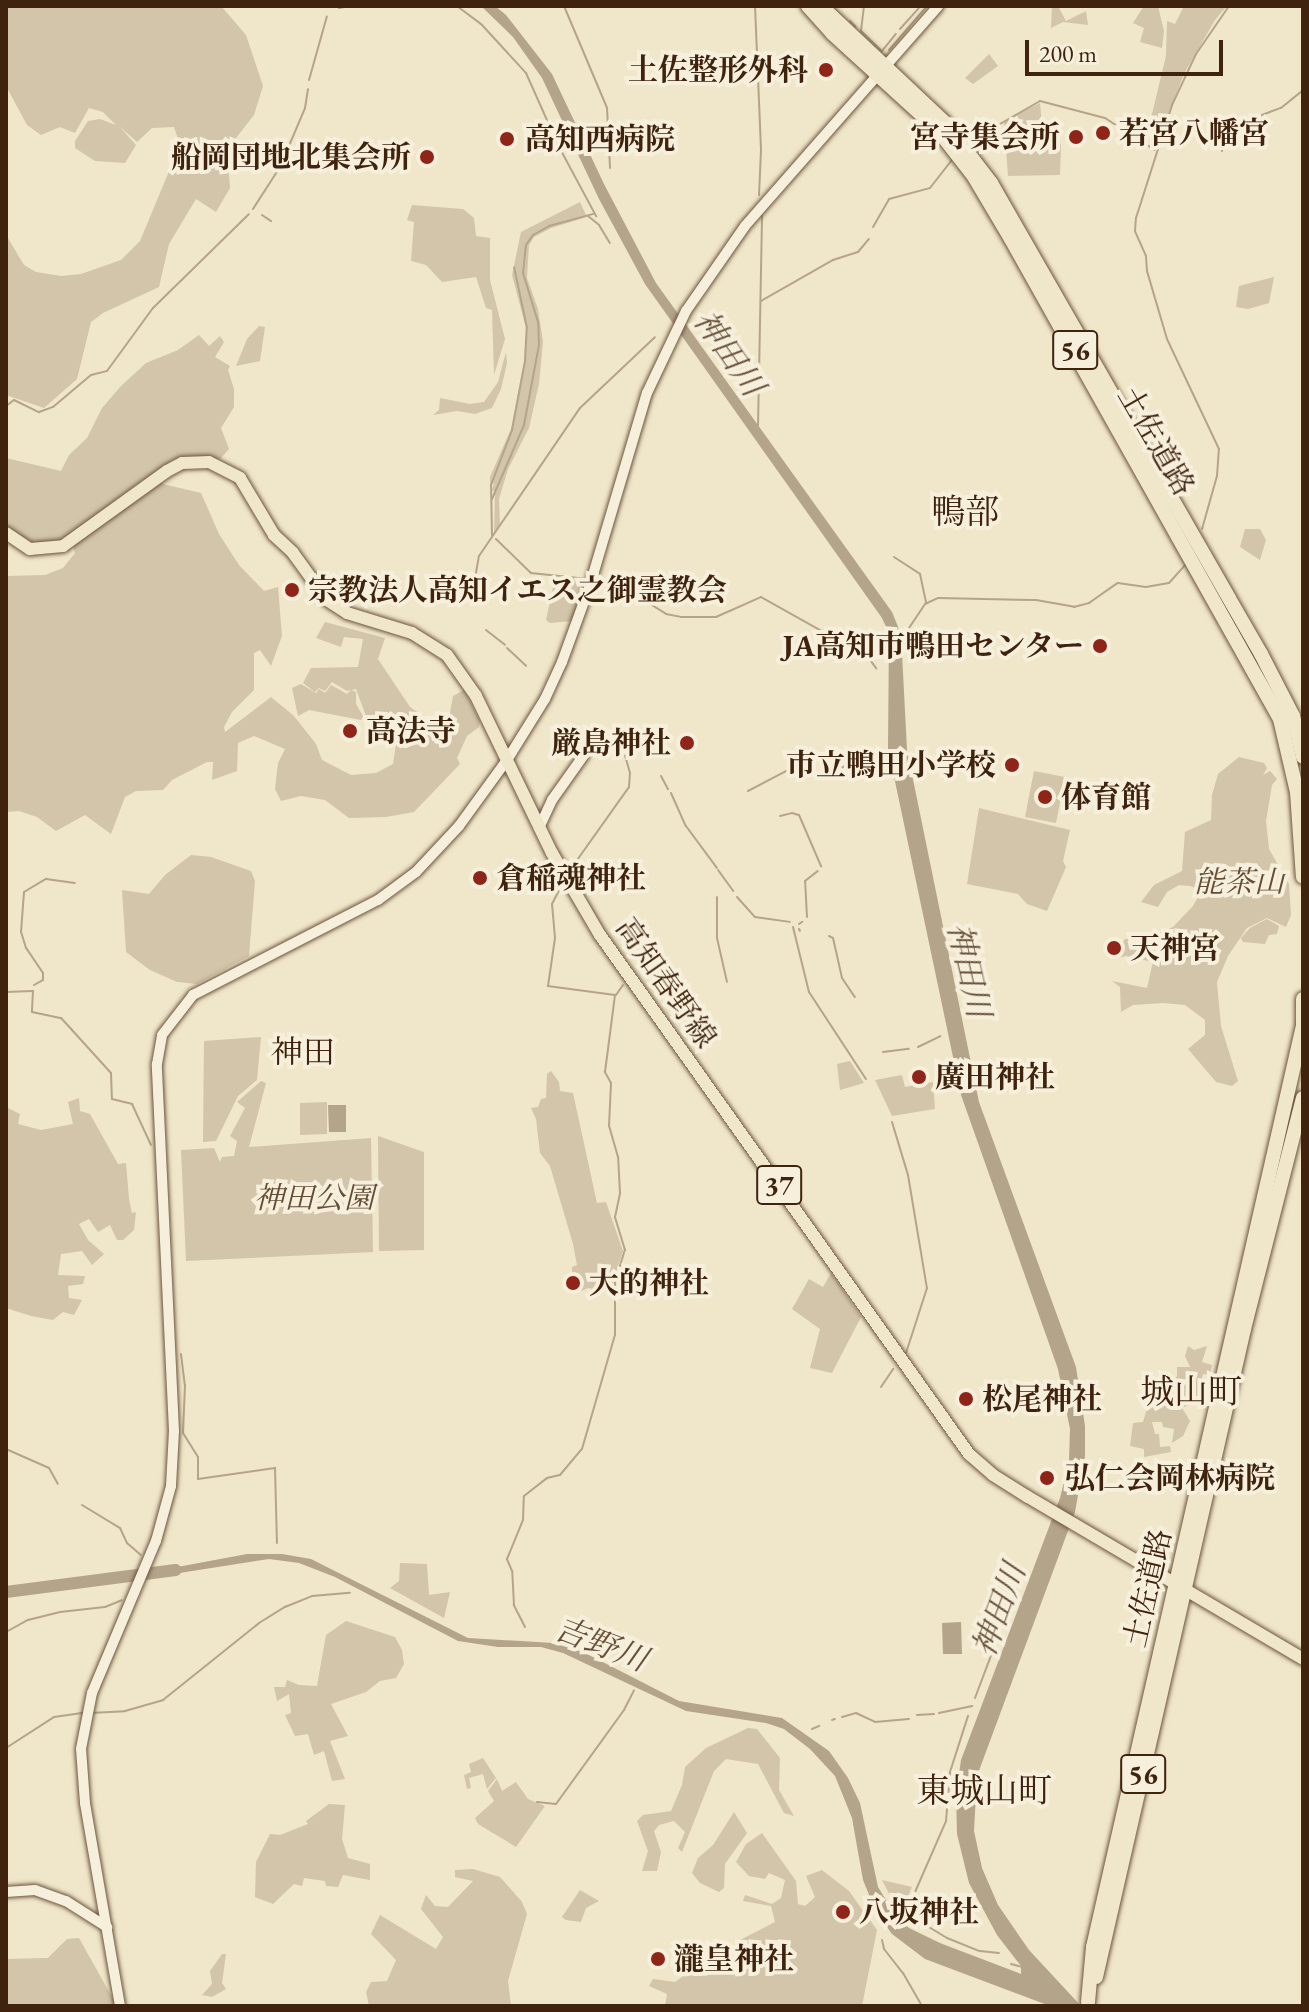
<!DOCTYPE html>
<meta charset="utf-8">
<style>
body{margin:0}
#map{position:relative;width:1309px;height:2012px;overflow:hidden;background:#f0e6c9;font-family:"EB Garamond","Noto Serif JP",serif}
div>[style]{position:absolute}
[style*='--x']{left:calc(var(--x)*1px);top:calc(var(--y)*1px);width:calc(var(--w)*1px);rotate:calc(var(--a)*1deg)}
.green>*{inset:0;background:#d2c5a9}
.water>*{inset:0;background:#b4a489}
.stream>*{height:2px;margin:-1px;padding:0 1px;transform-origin:1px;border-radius:1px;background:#b4a489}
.river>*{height:12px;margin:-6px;padding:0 6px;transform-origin:6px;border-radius:6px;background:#b4a489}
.roads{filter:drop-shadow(0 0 2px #6b543d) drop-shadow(0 0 2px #6b543d)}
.minor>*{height:10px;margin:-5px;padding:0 5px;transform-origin:5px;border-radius:5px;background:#f5efdc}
.major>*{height:12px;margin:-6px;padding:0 6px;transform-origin:6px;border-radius:6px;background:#f0e6c9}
.highway>*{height:14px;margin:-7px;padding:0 7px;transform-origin:7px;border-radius:7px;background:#f0e6c9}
.dots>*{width:22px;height:22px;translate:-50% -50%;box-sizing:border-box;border:4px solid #f5efdc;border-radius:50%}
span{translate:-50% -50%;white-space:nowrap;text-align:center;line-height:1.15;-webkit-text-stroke:8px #f5efdc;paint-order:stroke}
.shield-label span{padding:2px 6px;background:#f5efdc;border:2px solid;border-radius:6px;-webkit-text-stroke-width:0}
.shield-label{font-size:28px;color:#3f230e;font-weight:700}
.poi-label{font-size:30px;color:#3f230e;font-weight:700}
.right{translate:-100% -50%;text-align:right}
.left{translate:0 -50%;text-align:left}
.street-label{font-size:30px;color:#3f230e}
.park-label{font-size:30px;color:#644c35;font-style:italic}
.water-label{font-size:32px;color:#685039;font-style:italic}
.neighbourhood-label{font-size:32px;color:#3f230e}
.quarter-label{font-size:34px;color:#3f230e}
.frame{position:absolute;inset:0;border:8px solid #3f230e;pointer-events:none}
.scale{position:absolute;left:1025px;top:40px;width:198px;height:36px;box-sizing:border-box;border:4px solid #3f230e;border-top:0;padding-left:10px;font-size:24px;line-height:28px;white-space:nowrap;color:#3f230e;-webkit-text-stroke:6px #f5efdc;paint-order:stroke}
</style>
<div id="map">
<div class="green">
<div style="clip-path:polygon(6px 6px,221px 6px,246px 35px,263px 86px,254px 115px,232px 143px,228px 162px,230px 188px,216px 212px,196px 199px,169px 244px,159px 287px,103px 313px,91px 322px,77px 379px,44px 408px,6px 395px,6px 235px,24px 265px,36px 272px,61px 276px,81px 274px,121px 260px,140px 241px,180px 145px,174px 127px,152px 128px,137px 142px,119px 126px,136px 145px,125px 163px,95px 161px,75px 148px,75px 141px,88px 121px,100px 119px,116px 125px,103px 112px,89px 108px,75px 133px,60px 127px,41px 135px,27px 125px,6px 86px)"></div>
<div style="clip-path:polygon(1052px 6px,1059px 8px,1066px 21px,1086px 11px,1088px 25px,1063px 22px,1051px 28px)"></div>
<div style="clip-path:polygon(1144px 6px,1158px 6px,1164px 31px,1162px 48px,1140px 42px,1144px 28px,1133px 23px)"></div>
<div style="clip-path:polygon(1184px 6px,1227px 6px,1215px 20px,1184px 74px,1164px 125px,1150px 122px,1166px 56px,1167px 21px,1175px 24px)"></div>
<div style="clip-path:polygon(989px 54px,998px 66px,973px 84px,965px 78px)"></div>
<div style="clip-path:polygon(1040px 103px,1043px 135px,1058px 137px,1061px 145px,1060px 175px,1008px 176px,1004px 121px)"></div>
<div style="clip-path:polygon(580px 202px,587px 217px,551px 228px,534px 237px,529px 245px,527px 278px,538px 309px,543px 342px,539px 384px,529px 428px,508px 469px,499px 499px,500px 525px,494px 534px,495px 492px,492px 490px,494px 483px,490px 485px,490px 477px,511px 429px,524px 362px,526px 328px,512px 275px,521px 232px)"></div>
<div style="clip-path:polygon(412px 205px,463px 209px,474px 218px,476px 236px,490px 238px,490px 280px,505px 339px,494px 375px,492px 310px,486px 308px,476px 277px,442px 282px,426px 265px,411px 261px,414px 222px,407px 220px)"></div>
<div style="clip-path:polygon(1274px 277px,1269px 303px,1248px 309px,1236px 307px,1239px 286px)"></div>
<div style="clip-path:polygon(259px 326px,265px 327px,260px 361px,236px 366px,247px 339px)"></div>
<div style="clip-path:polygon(199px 335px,209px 346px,220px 336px,224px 342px,215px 357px,230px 366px,228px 370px,234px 389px,234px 407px,221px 428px,229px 449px,220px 459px,183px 457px,169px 462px,155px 475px,163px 484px,201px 493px,219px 534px,239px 565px,264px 591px,278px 587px,282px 636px,271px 666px,260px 650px,254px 653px,254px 690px,232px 712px,224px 727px,225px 732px,271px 697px,294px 716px,316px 744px,322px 760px,351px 775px,376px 773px,393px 764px,396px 744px,369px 724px,356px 689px,347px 691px,332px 682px,325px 691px,319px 688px,315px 692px,303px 683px,311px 668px,358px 667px,363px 639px,344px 637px,341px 647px,316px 638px,325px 622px,385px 638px,378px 659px,410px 707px,430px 721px,449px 718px,453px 696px,464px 690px,480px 721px,479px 727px,467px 736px,457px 758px,460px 764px,414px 812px,386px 817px,349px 818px,325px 800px,301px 796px,281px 801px,275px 789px,278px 763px,285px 749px,254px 736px,238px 743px,237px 771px,212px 780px,213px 762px,207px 762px,172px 780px,163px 790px,136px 791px,125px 797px,111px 834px,85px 815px,56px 831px,37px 817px,19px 811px,6px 812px,6px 576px,45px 575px,63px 568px,75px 553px,69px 534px,55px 544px,39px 546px,24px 542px,6px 527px,6px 458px,61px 471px,69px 455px,87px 438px,102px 408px,121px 386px,146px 363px,178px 350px)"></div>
<div style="clip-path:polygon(506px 352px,507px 363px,501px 389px,492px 408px,475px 414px,457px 411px,433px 415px,439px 410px,440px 398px,470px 404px,484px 402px,498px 382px)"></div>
<div style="clip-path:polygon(1245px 529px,1260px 529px,1266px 540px,1260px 560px,1240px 547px)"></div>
<div style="clip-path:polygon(555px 578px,584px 580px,572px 621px,550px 623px,546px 620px)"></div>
<div style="clip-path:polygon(301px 684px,316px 693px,319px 689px,325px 693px,331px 685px,347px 694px,351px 690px,356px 692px,356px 704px,363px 716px,361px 720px,309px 710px,298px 716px,292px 688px)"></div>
<div style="clip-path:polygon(1239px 757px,1264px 763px,1267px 768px,1263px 775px,1270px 771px,1277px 779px,1272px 785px,1266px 821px,1269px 849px,1289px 884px,1291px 915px,1286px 927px,1267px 918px,1247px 928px,1228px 956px,1217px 982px,1221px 1026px,1238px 1081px,1232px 1086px,1216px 1082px,1188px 1049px,1205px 1035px,1205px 1020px,1185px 1005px,1163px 1003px,1133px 1005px,1121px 1012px,1120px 987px,1112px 981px,1147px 988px,1153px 962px,1126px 956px,1117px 958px,1119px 949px,1125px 939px,1144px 939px,1173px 927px,1193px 906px,1197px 899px,1195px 888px,1190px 886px,1179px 885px,1167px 892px,1158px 907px,1141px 902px,1154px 885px,1182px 871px,1185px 832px,1211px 820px,1212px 795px,1218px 774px)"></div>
<div style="clip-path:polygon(1034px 771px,1065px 777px,1056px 823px,1025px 817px)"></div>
<div style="clip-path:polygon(979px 808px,1070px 830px,1063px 861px,1066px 867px,1047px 911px,1027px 904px,1018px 894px,967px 884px)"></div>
<div style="clip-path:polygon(191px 855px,211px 857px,251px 871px,255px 881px,249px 956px,197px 984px,177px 982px,150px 970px,126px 952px,122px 890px,149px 894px,165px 875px)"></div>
<div style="clip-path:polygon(1267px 919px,1279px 926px,1277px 934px,1269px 935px,1265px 944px,1243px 942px,1241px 938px,1250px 928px)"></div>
<div style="clip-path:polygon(261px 1037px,257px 1080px,238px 1096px,216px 1141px,203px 1142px,204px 1041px)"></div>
<div style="clip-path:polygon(850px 1061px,864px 1083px,840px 1090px,837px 1064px)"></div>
<div style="clip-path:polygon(551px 1071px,559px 1082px,560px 1091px,573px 1093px,597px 1203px,606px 1202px,623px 1251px,612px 1285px,615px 1293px,588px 1288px,581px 1291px,581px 1280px,572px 1275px,572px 1267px,577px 1265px,573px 1244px,550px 1166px,540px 1153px,536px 1119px,531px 1108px,538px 1107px,541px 1099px,546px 1098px,547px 1074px)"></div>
<div style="clip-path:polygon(902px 1075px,905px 1087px,933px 1082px,935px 1109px,892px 1116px,875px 1080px)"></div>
<div style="clip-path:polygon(261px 1081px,266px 1083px,249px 1147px,371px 1138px,373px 1252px,186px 1261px,181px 1150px,214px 1148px,220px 1162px,222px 1157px,234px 1156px,237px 1141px,230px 1136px,245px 1108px,237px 1102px)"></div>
<div style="clip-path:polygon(79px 1098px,80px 1111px,90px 1114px,118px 1164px,126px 1163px,129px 1199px,132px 1213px,136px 1212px,134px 1230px,123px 1240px,117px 1240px,110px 1225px,98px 1232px,89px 1219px,79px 1224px,88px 1240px,104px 1254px,92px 1265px,82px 1251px,61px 1254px,58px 1275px,85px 1276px,83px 1284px,68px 1286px,69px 1298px,82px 1300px,74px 1315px,63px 1312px,53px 1320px,31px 1316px,6px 1308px,6px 1107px,20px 1114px,18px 1124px,41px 1130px,73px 1124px,68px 1102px)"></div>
<div style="clip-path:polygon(327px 1102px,327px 1134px,300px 1135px,300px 1103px)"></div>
<div style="clip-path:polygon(378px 1136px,424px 1152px,424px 1250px,379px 1251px)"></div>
<div style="clip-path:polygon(831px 1273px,861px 1317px,832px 1373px,810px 1368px,820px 1329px,792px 1309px,809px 1279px,823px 1287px)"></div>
<div style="clip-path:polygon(1188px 1346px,1194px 1350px,1207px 1346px,1202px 1362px,1212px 1365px,1210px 1375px,1203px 1374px,1197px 1401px,1182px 1408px,1190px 1421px,1183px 1436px,1172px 1443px,1174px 1429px,1163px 1427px,1162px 1422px,1152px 1422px,1155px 1434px,1159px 1434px,1160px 1447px,1170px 1446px,1171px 1452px,1144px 1457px,1144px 1449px,1130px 1446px,1133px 1423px,1143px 1422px,1149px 1402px,1164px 1396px,1177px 1376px,1177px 1367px,1190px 1367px,1185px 1356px)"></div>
<div style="clip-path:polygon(400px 1563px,427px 1564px,429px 1595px,450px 1592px,444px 1618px,390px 1588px,399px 1581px)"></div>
<div style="clip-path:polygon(346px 1621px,395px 1637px,402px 1650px,404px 1664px,396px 1678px,380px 1681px,366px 1692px,331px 1704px,348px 1736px,330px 1741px,345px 1779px,332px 1781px,324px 1751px,314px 1755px,308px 1734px,295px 1736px,285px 1715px,291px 1713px,289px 1694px,277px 1701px,274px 1687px,285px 1687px,287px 1680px,299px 1685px,317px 1686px,326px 1635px)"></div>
<div style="clip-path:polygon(748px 1728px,757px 1729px,780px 1758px,779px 1790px,794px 1816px,784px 1813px,758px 1764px,726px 1759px,714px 1771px,682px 1852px,678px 1848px,685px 1832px,674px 1821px,659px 1825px,654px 1831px,661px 1852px,657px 1871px,642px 1871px,648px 1851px,637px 1821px,643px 1815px,671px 1811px,682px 1785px,685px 1767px,706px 1748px)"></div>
<div style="clip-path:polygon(483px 1758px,496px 1778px,487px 1789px,483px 1774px,469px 1778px,471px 1788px,467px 1789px,464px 1775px,471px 1772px,469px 1764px)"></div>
<div style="clip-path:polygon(497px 1779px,502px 1791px,516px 1782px,528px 1799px,545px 1806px,516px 1847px,478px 1824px,475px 1818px,494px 1801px,488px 1791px)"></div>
<div style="clip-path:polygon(329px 1804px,345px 1805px,342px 1839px,348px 1858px,370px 1864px,370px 1880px,343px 1875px,338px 1887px,326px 1886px,325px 1881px,304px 1878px,302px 1886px,294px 1884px,273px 1904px,255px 1897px,256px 1862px,270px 1834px,280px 1835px,308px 1824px,306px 1821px)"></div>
<div style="clip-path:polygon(734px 1812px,747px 1833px,725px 1864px,724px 1888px,719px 1892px,700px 1883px,692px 1873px,698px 1858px,713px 1845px)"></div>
<div style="clip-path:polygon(762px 1833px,796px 1881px,798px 1904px,805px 1906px,815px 1897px,806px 1876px,822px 1870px,849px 1891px,877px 1930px,862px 2006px,665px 2006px,667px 1994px,649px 1986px,653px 1979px,675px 1982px,688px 1973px,706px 1976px,739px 1958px,740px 1940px,775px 1922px,771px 1906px,743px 1901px,745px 1895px,772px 1904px,781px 1898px,785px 1880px,769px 1873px,765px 1879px,749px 1876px,736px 1862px,746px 1844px)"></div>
<div style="clip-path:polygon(473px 1869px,500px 1877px,522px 1902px,527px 1914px,508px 1981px,511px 2006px,369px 2006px,366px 1992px,371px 1982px,387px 1981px,396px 1960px,371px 1934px,380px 1915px,436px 1949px,443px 1937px,421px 1909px,426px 1895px,435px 1906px,448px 1907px,473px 1881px,455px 1877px,455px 1870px)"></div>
<div style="clip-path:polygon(882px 1880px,912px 1887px,902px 1910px,897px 1909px)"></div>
<div style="clip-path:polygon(580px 1890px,599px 1901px,586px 1908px,581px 1922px,566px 1920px,562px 1917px)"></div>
<div style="clip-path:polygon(79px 1938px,117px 2006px,6px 2006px,6px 1959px,48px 1958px,67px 1939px)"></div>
<div style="clip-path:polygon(222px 1954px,226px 1954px,222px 1983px,226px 1989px,212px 1997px,202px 1995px,212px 1984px,210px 1971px)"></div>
</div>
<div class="water">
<div style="clip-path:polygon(481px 6px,495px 6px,506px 15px,552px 74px,604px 184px,656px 283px,892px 612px,901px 634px,907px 750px,979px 1102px,1076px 1367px,1085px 1426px,1085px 1456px,1075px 1512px,977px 1776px,974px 1831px,982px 1868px,998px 1905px,1029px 1950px,1081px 2006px,1050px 2006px,925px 1959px,892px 1934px,876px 1912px,863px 1880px,852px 1818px,835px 1776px,810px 1749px,784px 1729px,766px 1723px,686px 1711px,563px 1653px,541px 1647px,498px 1647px,458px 1641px,335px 1577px,299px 1563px,269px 1559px,173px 1574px,156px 1571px,247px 1554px,282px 1554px,311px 1559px,468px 1638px,553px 1643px,583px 1652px,679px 1701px,782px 1718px,829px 1751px,848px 1778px,860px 1803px,878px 1887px,896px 1916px,909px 1928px,940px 1943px,1021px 1974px,1021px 1966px,997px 1935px,969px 1883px,957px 1834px,956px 1795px,961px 1760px,1060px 1498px,1069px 1462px,1070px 1429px,1058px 1369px,961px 1095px,888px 748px,889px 633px,882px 618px,645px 284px,599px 199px,542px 78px,513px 37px)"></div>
<div style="clip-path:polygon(328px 1105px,346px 1105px,346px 1132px,329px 1132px)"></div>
<div style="clip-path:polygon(961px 1622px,962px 1654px,943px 1654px,942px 1623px)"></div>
</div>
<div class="stream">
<div style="--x:457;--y:6;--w:31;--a:37"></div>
<div style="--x:482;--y:25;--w:65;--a:47.5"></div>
<div style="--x:526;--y:73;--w:79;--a:66"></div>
<div style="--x:558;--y:145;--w:81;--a:61.8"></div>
<div style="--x:564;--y:6;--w:111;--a:67.1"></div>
<div style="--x:607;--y:108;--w:60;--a:87.1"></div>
<div style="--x:755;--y:6;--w:144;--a:87.6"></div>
<div style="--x:761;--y:150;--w:45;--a:92.5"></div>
<div style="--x:864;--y:6;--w:25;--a:97"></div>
<div style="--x:861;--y:31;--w:29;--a:44"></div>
<div style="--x:882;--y:51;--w:22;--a:-51"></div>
<div style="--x:339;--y:8;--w:11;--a:-10"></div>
<div style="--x:850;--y:21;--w:8;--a:45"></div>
<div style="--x:900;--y:29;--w:28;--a:-48"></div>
<div style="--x:889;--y:50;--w:58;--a:-49.2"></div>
<div style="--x:309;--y:80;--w:66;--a:-74.3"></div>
<div style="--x:969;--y:142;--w:82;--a:-30"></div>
<div style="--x:1040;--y:101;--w:67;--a:14.7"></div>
<div style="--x:1105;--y:118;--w:59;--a:32.6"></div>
<div style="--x:1222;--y:151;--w:25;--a:-69"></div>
<div style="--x:1231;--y:128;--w:14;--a:8"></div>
<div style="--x:1245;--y:130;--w:11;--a:-68"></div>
<div style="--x:1249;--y:120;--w:34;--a:-21"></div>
<div style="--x:1281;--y:108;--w:28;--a:-39"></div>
<div style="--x:253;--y:209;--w:50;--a:-57.3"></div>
<div style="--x:280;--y:167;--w:64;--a:-67"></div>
<div style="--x:305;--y:108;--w:19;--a:-81"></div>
<div style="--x:262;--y:215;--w:11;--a:34"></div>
<div style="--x:588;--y:216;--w:14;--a:39"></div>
<div style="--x:599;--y:225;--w:21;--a:59"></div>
<div style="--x:873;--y:227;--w:32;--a:-60"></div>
<div style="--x:889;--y:199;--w:42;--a:-15"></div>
<div style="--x:930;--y:188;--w:36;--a:-52"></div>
<div style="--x:761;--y:301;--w:83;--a:-29.7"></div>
<div style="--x:833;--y:260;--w:26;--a:-18"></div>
<div style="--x:858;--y:252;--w:17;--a:-50"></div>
<div style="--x:6;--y:406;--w:10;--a:-37"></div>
<div style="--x:14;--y:400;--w:28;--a:26"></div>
<div style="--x:39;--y:412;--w:15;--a:-20"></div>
<div style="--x:53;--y:407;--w:50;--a:-40.1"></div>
<div style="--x:91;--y:375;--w:16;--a:-14"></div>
<div style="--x:107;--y:371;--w:78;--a:-53.9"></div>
<div style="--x:153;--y:308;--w:134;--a:-44.4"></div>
<div style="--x:758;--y:427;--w:211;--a:-88.9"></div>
<div style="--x:492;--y:499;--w:81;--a:-66.6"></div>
<div style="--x:524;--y:425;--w:81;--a:-79.4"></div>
<div style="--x:539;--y:345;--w:23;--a:-92"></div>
<div style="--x:538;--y:322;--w:51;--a:-107"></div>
<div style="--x:523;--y:273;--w:28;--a:-84"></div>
<div style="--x:526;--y:245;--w:12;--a:-55"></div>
<div style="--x:533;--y:235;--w:18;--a:-29"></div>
<div style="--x:549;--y:226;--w:46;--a:-15.3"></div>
<div style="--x:1202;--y:529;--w:55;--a:-74.2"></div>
<div style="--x:1217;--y:476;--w:27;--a:-86"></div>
<div style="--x:1219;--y:449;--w:122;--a:-115.3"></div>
<div style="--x:1167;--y:339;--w:71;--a:-106.4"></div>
<div style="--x:1147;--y:271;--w:15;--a:-94"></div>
<div style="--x:1146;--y:256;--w:27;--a:-114"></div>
<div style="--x:1135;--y:231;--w:13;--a:-86"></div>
<div style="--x:1136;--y:218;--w:119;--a:-72.3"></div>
<div style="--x:1172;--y:105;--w:56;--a:-64.8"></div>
<div style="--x:1196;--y:54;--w:58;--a:-55.5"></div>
<div style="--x:492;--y:535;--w:50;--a:-91.1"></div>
<div style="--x:491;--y:485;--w:59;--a:-69.1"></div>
<div style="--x:512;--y:430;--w:70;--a:-79.3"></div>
<div style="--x:525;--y:361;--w:33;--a:-87"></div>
<div style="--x:527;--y:328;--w:62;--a:-102"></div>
<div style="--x:496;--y:539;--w:49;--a:44.2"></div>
<div style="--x:531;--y:573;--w:57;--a:6"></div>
<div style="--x:894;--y:557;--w:31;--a:33"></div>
<div style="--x:920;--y:574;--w:30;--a:78"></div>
<div style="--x:594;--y:581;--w:48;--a:19.6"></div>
<div style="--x:639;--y:597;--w:32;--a:32"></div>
<div style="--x:666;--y:614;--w:15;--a:11"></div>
<div style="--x:681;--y:617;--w:35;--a:0"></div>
<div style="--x:716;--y:617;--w:49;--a:-24"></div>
<div style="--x:761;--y:597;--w:123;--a:29.3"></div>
<div style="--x:868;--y:657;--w:14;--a:54"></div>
<div style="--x:474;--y:584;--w:28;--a:-80"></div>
<div style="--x:479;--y:556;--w:179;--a:-55.7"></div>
<div style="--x:580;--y:408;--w:103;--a:-43.4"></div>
<div style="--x:486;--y:630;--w:24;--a:38"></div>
<div style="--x:901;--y:640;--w:43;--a:-56.3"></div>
<div style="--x:925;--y:604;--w:14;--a:-25"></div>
<div style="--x:938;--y:598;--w:98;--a:1.2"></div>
<div style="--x:1036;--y:600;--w:39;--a:10"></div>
<div style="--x:1074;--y:607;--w:16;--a:-15"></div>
<div style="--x:1089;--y:603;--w:35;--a:-35"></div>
<div style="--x:1118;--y:583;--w:28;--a:8"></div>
<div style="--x:1146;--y:587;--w:23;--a:-10"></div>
<div style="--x:1169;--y:583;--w:24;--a:-48"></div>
<div style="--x:507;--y:648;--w:26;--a:43"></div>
<div style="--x:573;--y:737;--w:3;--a:72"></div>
<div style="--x:815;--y:774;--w:11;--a:5"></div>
<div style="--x:826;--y:775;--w:26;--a:-25"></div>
<div style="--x:850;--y:764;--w:4;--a:76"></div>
<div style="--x:661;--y:776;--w:15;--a:62"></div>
<div style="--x:748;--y:791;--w:45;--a:-27.7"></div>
<div style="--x:788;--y:770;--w:18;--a:3"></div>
<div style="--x:671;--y:793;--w:36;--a:66"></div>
<div style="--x:686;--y:826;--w:52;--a:53.6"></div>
<div style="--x:780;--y:816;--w:12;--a:-14"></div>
<div style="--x:792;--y:813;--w:7;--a:16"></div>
<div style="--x:799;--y:815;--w:56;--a:66.7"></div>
<div style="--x:570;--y:870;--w:102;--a:-54.6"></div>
<div style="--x:629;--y:787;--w:14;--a:-86"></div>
<div style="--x:630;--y:773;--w:18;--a:-106"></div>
<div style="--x:718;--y:870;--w:26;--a:54"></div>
<div style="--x:717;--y:897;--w:41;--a:90"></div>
<div style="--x:717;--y:938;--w:45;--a:77.2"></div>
<div style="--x:737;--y:897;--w:27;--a:48"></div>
<div style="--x:755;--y:917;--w:35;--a:8"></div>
<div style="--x:807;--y:917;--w:36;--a:-93"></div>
<div style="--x:805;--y:881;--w:16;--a:-38"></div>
<div style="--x:799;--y:924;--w:4;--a:-34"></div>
<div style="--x:793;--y:927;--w:67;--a:76.2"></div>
<div style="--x:809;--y:992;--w:104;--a:56.8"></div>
<div style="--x:799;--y:929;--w:2;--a:63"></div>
<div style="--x:829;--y:936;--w:4;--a:27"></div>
<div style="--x:833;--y:938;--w:41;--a:77.3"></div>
<div style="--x:842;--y:978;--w:23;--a:56"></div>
<div style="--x:34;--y:985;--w:10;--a:-29"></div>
<div style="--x:43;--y:980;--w:7;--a:-90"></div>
<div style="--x:43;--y:973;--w:30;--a:-124"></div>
<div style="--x:26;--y:948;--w:17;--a:-107"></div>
<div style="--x:21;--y:932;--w:40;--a:-85.7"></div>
<div style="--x:24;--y:892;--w:26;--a:-31"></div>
<div style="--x:46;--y:879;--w:29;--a:8"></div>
<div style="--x:6;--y:992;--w:27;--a:-2"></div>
<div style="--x:33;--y:991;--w:21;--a:93"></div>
<div style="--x:32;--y:1012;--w:30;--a:12"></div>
<div style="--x:61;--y:1018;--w:16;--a:47"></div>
<div style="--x:72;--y:1030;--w:58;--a:47.8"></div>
<div style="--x:111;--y:1073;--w:26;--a:88"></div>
<div style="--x:112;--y:1099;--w:21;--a:14"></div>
<div style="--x:132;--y:1104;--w:45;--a:65.1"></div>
<div style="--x:616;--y:995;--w:12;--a:-55"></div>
<div style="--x:918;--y:1047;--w:25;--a:-26"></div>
<div style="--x:883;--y:1052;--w:26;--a:-7"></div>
<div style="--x:892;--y:1122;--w:55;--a:73.2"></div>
<div style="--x:908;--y:1175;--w:115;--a:80.5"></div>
<div style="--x:927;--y:1288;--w:68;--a:107.9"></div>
<div style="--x:181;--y:1354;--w:31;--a:83"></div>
<div style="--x:185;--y:1385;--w:48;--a:92.4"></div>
<div style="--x:183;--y:1433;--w:28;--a:58"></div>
<div style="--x:198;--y:1457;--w:22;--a:90"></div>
<div style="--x:198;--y:1479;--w:78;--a:-8.1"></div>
<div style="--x:275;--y:1468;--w:75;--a:88.5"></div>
<div style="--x:881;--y:1387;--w:22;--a:-56"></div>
<div style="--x:6;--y:1449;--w:47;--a:23.8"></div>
<div style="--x:49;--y:1468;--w:18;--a:61"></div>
<div style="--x:82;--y:1505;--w:44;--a:31.2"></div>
<div style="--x:120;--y:1528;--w:17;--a:65"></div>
<div style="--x:127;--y:1543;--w:18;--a:41"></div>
<div style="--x:525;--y:1627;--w:25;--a:-117"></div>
<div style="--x:514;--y:1605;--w:34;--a:-93"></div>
<div style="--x:512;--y:1571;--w:13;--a:-113"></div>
<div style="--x:507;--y:1559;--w:42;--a:-67.7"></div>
<div style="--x:523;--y:1520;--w:24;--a:-88"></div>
<div style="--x:524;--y:1496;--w:29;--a:-38"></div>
<div style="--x:547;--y:1478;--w:13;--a:-13"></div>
<div style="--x:560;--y:1475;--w:34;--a:-50"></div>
<div style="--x:582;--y:1449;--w:119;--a:-73.9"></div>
<div style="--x:615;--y:1335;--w:53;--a:-90"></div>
<div style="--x:615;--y:1282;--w:34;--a:-73"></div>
<div style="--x:625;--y:1250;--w:34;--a:-107"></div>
<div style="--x:615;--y:1217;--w:25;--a:-78"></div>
<div style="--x:620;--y:1193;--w:36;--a:-93"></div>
<div style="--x:618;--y:1157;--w:32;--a:-106"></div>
<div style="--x:609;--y:1126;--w:43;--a:-87.3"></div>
<div style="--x:611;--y:1083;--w:13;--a:-119"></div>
<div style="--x:605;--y:1072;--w:78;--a:-82.6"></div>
<div style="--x:615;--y:995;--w:68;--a:-172.3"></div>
<div style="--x:548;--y:986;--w:49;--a:-81.7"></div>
<div style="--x:555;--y:938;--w:34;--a:-95"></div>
<div style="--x:552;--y:904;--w:16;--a:-63"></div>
<div style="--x:6;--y:1632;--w:25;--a:-29"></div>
<div style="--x:28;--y:1620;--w:33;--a:-14"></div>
<div style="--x:60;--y:1612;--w:45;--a:-6.3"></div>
<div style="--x:105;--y:1607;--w:18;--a:-22"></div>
<div style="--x:975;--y:1698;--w:65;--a:-69.3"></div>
<div style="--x:90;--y:1713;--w:35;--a:-3"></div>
<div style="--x:125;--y:1711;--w:40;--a:-16"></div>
<div style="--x:163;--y:1700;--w:123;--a:-38.7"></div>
<div style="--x:259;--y:1623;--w:31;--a:-32"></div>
<div style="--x:285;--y:1607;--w:29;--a:-22"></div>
<div style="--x:312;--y:1596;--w:38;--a:-5"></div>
<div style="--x:939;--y:1713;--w:34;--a:-12"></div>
<div style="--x:917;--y:1715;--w:17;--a:-3"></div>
<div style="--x:842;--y:1717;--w:15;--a:-16"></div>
<div style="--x:856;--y:1713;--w:21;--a:25"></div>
<div style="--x:875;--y:1722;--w:34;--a:-5"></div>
<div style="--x:832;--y:1720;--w:3;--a:-18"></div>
<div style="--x:812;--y:1729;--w:8;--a:-23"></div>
<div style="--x:6;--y:1748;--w:57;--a:-32.9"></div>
<div style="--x:54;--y:1717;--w:30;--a:-8"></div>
<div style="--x:537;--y:1802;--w:19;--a:6"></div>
<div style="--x:556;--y:1804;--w:116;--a:-54.1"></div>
<div style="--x:624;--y:1710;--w:22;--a:-63"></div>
<div style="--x:906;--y:1913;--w:48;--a:31.4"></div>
<div style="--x:947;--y:1938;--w:35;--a:22"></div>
<div style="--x:980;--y:1951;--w:19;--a:6"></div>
<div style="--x:913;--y:1921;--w:10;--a:-143"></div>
<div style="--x:905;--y:1915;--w:103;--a:-66.4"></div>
<div style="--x:946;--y:1821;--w:49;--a:-85.3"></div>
<div style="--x:950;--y:1772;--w:59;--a:-72.2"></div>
<div style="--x:882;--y:1940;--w:9;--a:77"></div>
<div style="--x:884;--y:1949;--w:31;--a:52"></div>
<div style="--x:903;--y:1973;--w:38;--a:60"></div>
<div style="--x:1011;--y:1964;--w:11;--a:15"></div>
</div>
<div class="river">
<div style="--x:6;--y:1592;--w:171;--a:-7.4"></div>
</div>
<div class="roads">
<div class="minor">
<div style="--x:539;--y:828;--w:31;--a:-65"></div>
<div style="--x:552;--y:800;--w:55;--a:-54.6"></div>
<div style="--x:6;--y:1892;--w:29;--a:-4"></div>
<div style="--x:35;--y:1890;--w:33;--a:20"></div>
<div style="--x:66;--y:1901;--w:49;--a:32.4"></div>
<div style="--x:120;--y:2006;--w:206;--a:-99.8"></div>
<div style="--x:85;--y:1803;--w:54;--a:-94.2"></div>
<div style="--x:81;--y:1749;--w:57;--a:-78.9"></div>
<div style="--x:92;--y:1693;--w:165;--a:-67.2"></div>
<div style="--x:156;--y:1541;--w:57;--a:-74.7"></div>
<div style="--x:171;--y:1486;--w:55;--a:-86.9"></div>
<div style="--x:174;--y:1431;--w:367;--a:-92.7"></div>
<div style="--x:157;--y:1064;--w:29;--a:-80"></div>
<div style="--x:162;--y:1035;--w:51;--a:-52.2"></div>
<div style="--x:193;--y:995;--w:208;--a:-27.2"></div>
<div style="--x:378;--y:900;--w:47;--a:-36.4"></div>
<div style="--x:416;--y:872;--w:63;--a:-46.9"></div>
<div style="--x:459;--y:826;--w:82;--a:-54"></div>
<div style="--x:507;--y:760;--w:72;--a:-58.1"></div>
<div style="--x:545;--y:699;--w:41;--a:-65.3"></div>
<div style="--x:562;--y:662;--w:82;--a:-70"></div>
<div style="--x:590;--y:585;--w:200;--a:-73.5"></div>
<div style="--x:647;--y:393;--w:91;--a:-64.6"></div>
<div style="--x:686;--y:311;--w:103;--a:-55.2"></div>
<div style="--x:745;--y:226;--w:293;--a:-48.7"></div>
</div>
<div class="major">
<div style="--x:6;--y:533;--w:29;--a:34"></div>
<div style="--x:30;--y:549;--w:33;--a:-5"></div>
<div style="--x:63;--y:546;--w:128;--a:-35.8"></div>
<div style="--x:167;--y:471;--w:17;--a:-28"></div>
<div style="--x:182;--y:463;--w:27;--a:-2"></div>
<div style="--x:209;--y:462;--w:35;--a:27"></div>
<div style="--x:240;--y:478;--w:66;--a:59.2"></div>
<div style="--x:274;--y:535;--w:26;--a:43"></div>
<div style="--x:293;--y:553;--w:58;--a:54.1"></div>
<div style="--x:327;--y:600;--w:24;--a:33"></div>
<div style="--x:347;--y:613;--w:68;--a:17.1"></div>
<div style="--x:412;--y:633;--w:41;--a:32.2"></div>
<div style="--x:447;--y:655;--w:50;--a:54.7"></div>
<div style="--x:476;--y:696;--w:174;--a:64.2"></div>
<div style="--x:552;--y:853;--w:95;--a:59.7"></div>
<div style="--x:600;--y:935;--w:637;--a:54.59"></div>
<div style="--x:969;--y:1454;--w:32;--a:41"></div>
<div style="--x:993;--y:1475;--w:41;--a:32.2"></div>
<div style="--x:1028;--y:1497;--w:319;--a:30.5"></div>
</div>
<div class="highway">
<div style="--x:808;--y:6;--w:36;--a:48"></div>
<div style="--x:832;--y:33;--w:142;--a:42.4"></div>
<div style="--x:937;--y:129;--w:58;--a:52"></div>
<div style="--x:973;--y:175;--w:74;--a:59.3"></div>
<div style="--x:1011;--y:239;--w:550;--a:60.73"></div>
<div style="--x:1280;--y:719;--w:75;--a:76.9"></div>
<div style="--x:1297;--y:792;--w:85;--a:86"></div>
<div style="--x:821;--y:6;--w:170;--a:43.3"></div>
<div style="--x:945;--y:123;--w:76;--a:52.5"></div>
<div style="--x:991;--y:183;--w:543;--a:60.18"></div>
<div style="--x:1261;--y:654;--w:70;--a:62.7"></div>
<div style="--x:1293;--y:716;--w:42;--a:76.3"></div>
<div style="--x:1096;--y:1977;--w:665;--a:-77.13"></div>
<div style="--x:1244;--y:1329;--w:238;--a:-75.7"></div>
<div style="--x:1088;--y:2002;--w:55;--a:-84.8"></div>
<div style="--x:1093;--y:1947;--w:945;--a:-77.16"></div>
<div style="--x:1303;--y:1026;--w:27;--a:-90"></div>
</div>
</div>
<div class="dots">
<div style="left:826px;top:70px;background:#8f2418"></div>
<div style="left:1103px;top:133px;background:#8f2418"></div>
<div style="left:1076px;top:137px;background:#8f2418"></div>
<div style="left:507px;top:139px;background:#8f2418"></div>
<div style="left:427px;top:157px;background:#8f2418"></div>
<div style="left:292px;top:590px;background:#8f2418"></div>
<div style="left:1100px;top:646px;background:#8f2418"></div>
<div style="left:350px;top:731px;background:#8f2418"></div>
<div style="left:687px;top:743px;background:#8f2418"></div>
<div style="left:1012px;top:765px;background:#8f2418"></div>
<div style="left:1045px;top:797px;background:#8f2418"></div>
<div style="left:480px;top:878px;background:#8f2418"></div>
<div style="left:1114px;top:948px;background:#8f2418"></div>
<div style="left:919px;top:1077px;background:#8f2418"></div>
<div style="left:573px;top:1283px;background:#8f2418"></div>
<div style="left:966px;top:1399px;background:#8f2418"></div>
<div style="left:1047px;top:1478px;background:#8f2418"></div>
<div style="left:843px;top:1912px;background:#8f2418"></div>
<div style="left:658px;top:1959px;background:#8f2418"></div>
</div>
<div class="shield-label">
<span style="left:1075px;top:350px">56</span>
<span style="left:779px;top:1185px">37</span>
<span style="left:1143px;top:1774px">56</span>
</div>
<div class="poi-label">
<span class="right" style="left:808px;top:70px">土佐整形外科</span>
<span class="left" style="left:1119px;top:133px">若宮八幡宮</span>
<span class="right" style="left:1060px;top:137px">宮寺集会所</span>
<span class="left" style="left:525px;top:139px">高知西病院</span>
<span class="right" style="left:411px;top:157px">船岡団地北集会所</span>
<span class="left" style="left:308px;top:590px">宗教法人高知イエス之御霊教会</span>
<span class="right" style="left:1084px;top:646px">JA高知市鴨田センター</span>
<span class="left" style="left:366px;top:731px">高法寺</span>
<span class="right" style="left:671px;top:743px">厳島神社</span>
<span class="right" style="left:996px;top:765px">市立鴨田小学校</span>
<span class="left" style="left:1061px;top:797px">体育館</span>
<span class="left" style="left:496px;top:878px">倉稲魂神社</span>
<span class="left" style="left:1130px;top:948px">天神宮</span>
<span class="left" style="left:935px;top:1077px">廣田神社</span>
<span class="left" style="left:589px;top:1283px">大的神社</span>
<span class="left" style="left:982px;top:1399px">松尾神社</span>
<span class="left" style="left:1065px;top:1478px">弘仁会岡林病院</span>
<span class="left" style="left:859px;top:1912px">八坂神社</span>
<span class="left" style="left:674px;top:1959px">瀧皇神社</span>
</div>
<div class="street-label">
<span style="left:1156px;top:441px;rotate:60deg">土佐道路</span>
<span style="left:666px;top:983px;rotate:55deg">高知春野線</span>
<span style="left:1148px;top:1588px;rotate:-77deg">土佐道路</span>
</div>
<div class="park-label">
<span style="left:1239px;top:882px">能茶山</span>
<span style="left:314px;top:1198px">神田公園</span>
</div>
<div class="water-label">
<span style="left:729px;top:353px;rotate:55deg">神田川</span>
<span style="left:969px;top:970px;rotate:77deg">神田川</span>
<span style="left:999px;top:1610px;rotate:-70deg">神田川</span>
<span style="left:601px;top:1644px;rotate:21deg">吉野川</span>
</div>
<div class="neighbourhood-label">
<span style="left:303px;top:1052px">神田</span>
</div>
<div class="quarter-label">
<span style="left:965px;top:512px">鴨部</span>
<span style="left:1191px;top:1392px">城山町</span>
<span style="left:984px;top:1791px">東城山町</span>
</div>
<div class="frame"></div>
<div class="scale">200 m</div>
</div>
